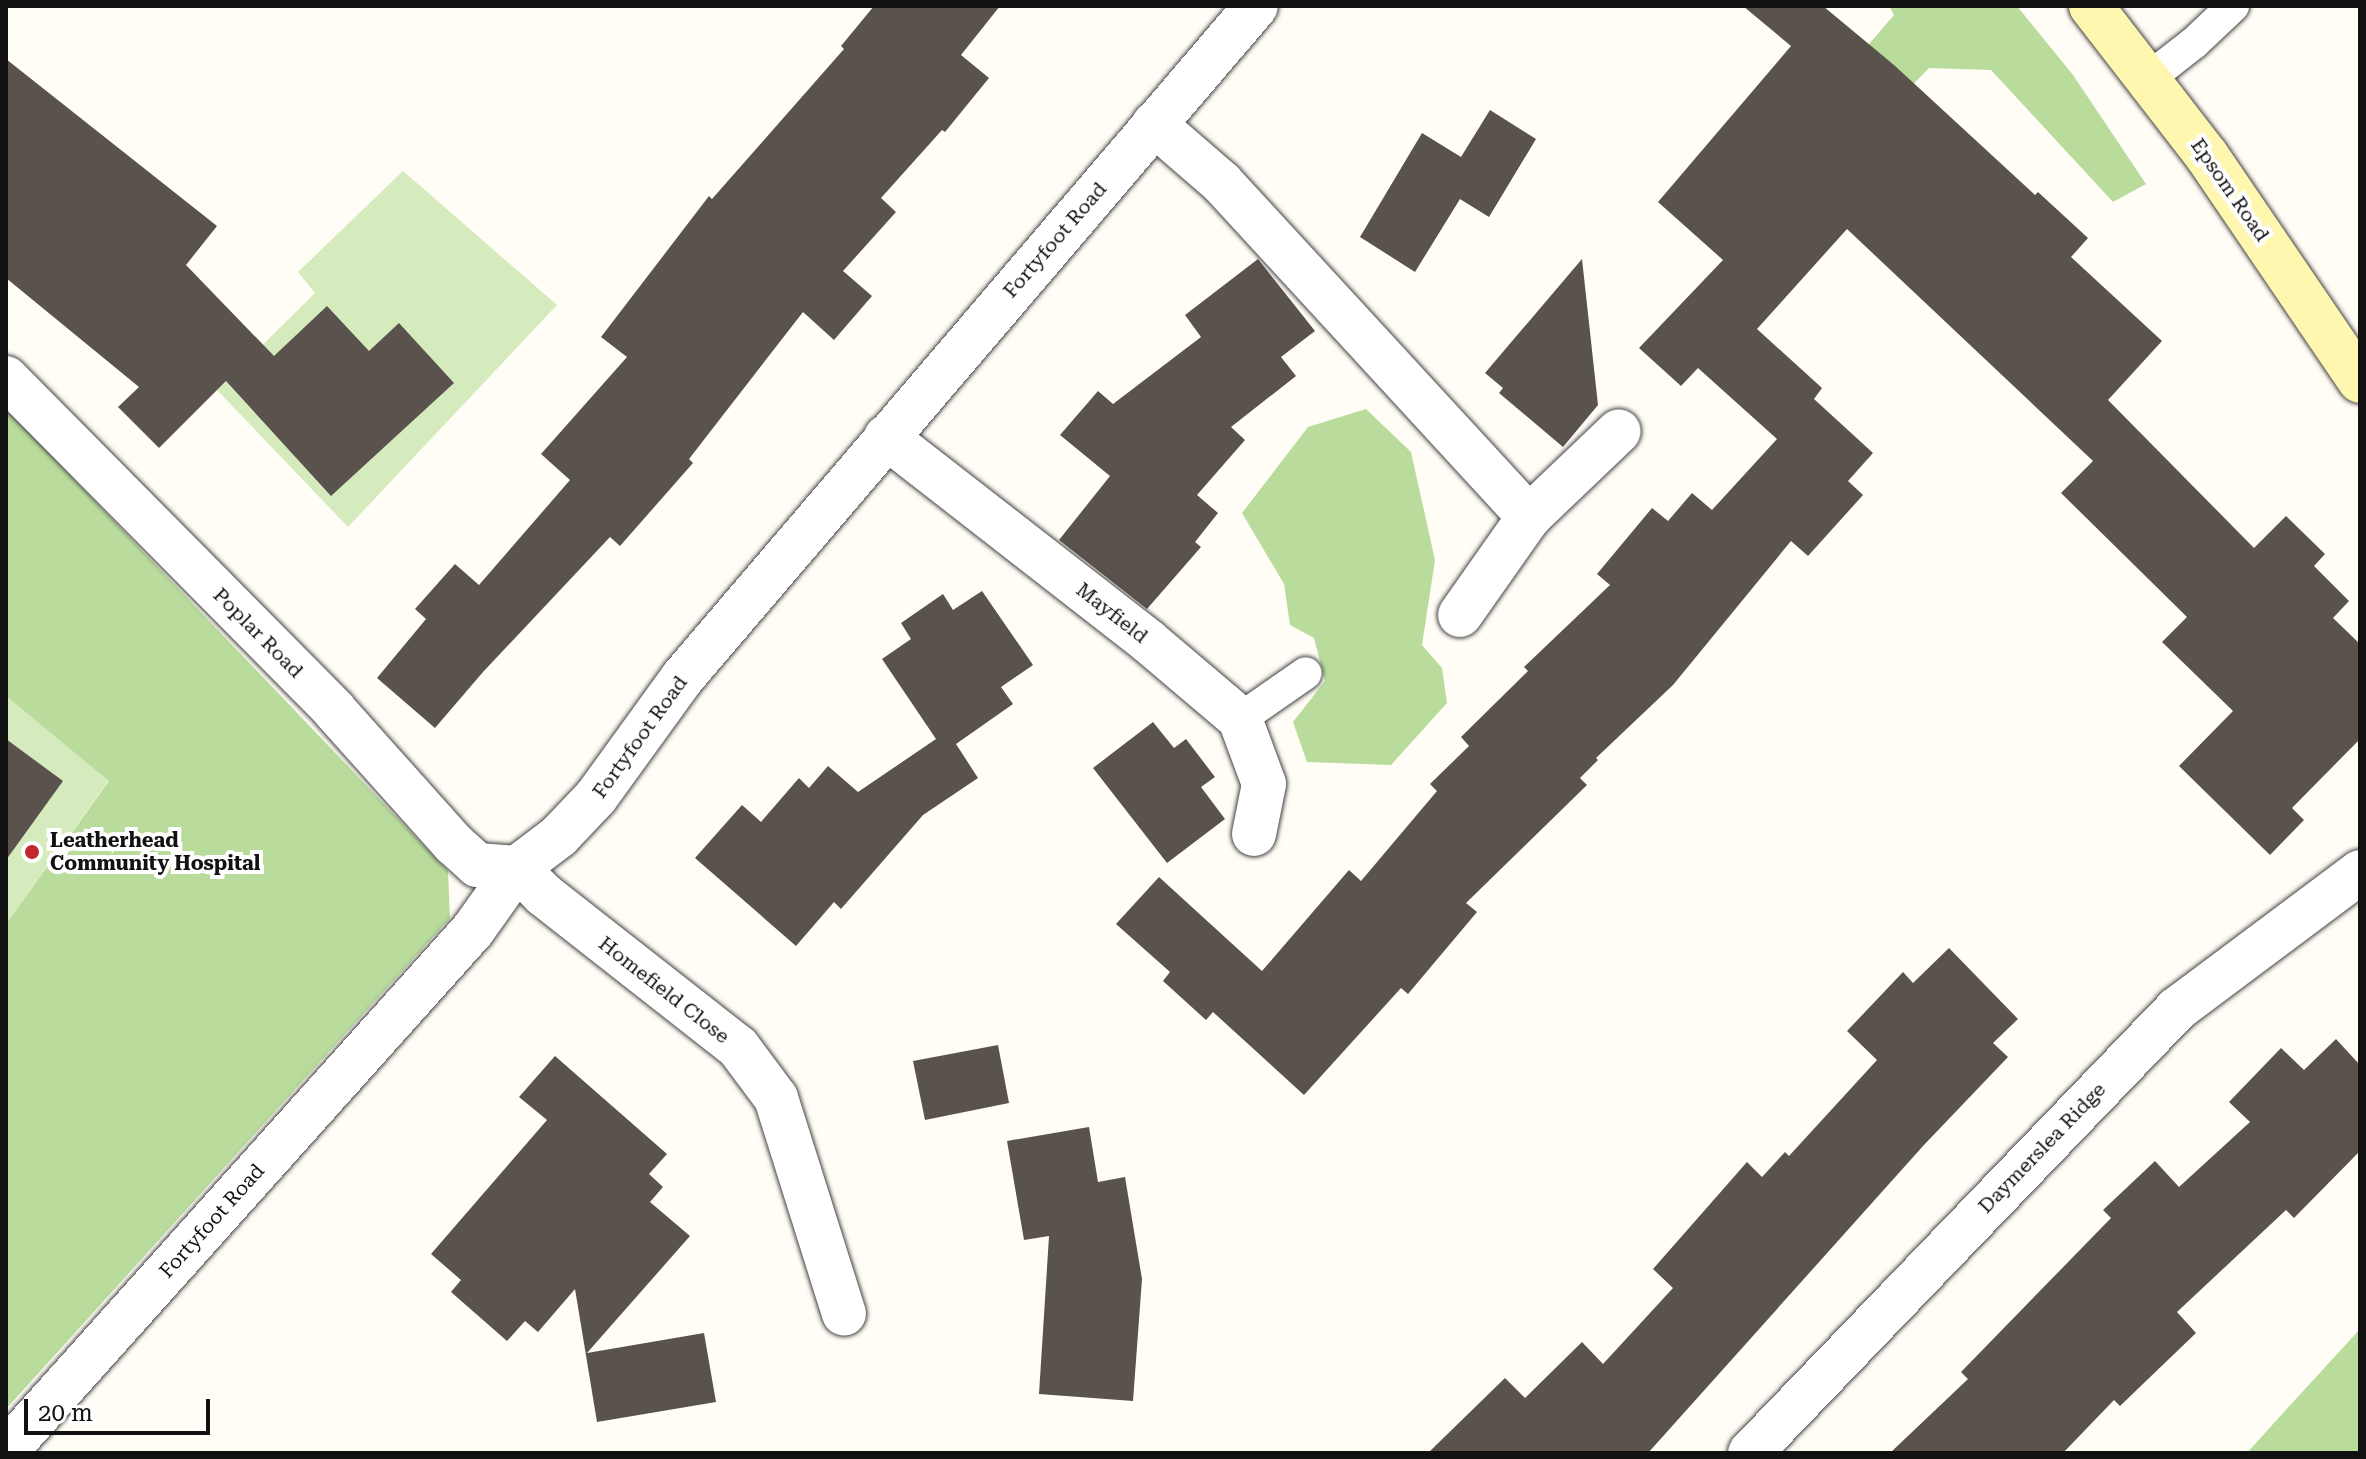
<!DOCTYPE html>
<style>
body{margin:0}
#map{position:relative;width:2366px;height:1459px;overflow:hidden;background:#fffdf5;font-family:"Roboto Serif",serif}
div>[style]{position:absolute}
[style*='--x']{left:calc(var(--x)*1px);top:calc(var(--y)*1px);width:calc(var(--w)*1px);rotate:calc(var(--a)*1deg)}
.green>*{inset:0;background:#d5ebbd}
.forest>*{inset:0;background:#b9dc9c}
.building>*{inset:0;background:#5a524d}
.roads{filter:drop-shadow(0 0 2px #444) drop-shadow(0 0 2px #444)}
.lane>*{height:32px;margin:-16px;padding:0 16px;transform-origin:16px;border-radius:16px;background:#fff}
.street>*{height:44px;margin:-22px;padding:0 22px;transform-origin:22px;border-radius:22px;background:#fff}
.secondary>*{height:44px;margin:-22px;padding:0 22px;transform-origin:22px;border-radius:22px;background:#fff6b0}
.dots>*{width:22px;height:22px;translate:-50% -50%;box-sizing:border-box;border:4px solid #fff;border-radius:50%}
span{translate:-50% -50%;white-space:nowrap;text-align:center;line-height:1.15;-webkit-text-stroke:8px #fff;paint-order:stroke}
.street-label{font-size:20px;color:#111}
.poi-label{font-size:20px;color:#111;font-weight:700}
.left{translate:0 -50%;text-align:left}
.frame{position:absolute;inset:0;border:8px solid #111;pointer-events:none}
.scale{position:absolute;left:24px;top:1399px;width:186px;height:36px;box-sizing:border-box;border:4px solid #111;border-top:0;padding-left:10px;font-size:24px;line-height:28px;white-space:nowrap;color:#111;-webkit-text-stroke:6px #fff;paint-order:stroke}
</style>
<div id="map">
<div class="green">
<div style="clip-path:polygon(403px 171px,557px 305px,348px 527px,217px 390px,315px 293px,298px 272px)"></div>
<div style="clip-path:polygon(6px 696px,109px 780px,6px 924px)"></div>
</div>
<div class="forest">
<div style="clip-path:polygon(1889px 6px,2017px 6px,2073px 75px,2146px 184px,2113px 202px,1991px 70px,1929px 68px,1858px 141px,1819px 102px,1894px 15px)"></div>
<div style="clip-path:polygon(6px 408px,448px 871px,450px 918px,6px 1409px,6px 924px,109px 781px,6px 696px)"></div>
<div style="clip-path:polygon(1366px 409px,1411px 452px,1435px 560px,1422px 645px,1442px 668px,1447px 703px,1391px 765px,1307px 762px,1293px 722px,1325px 681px,1314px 638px,1290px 625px,1284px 584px,1242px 513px,1308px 427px)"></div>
<div style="clip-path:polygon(2360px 1329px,2360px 1453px,2247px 1453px,2283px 1413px)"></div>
</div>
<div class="building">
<div style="clip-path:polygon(874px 6px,1000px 6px,961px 55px,989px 78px,945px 132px,942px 130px,881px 198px,896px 212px,843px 271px,872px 296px,834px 340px,803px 312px,689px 459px,693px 463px,620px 546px,610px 537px,483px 672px,435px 728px,377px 678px,426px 619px,415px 609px,455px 564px,479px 585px,570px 480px,541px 454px,627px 357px,601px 337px,709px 196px,712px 199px,844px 49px,841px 46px)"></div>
<div style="clip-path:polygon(1743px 6px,1823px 6px,1894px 65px,2035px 195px,2038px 192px,2088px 238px,2071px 257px,2162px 341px,2108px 400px,2254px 548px,2286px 516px,2325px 554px,2314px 566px,2349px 601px,2333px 618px,2360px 644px,2360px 739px,2292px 808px,2304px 820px,2270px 855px,2179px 766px,2233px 711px,2162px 642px,2187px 617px,2061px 493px,2093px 461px,1847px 229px,1757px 329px,1822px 388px,1814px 399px,1873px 453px,1848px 481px,1863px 495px,1808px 556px,1791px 541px,1673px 685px,1596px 758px,1598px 760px,1580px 778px,1587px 785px,1466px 903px,1477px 912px,1408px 994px,1401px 988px,1304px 1095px,1213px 1012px,1206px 1020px,1163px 981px,1170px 972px,1116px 924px,1159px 877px,1262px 971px,1349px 870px,1361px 881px,1437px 791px,1430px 784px,1469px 746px,1461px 737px,1528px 671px,1524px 667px,1610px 585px,1597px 574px,1652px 508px,1668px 521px,1692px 493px,1712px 510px,1777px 439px,1698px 368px,1681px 386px,1639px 348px,1723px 260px,1658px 202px,1791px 46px)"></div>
<div style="clip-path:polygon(6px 59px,217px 226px,186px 265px,274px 356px,327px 306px,369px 351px,399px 323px,454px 383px,331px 496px,226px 381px,159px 448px,118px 407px,139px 387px,6px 278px)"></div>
<div style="clip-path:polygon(1490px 110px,1536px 139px,1489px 217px,1460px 199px,1415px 272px,1360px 237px,1422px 133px,1461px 157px)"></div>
<div style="clip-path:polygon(1258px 259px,1315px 331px,1281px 357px,1296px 376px,1231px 427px,1245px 440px,1197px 495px,1218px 513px,1195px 542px,1201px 547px,1147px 609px,1059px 540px,1110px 476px,1060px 435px,1098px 391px,1113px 404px,1201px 337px,1185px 315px)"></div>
<div style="clip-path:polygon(1582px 259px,1598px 405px,1563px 447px,1499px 393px,1503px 388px,1485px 373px)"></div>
<div style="clip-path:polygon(982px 591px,1033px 665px,1001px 687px,1013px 704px,956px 744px,978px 778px,923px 815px,841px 909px,834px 902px,796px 946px,695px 858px,742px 805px,761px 822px,799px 778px,809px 788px,828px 766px,858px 792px,936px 739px,882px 659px,911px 639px,901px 623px,943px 594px,953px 610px)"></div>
<div style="clip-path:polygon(1153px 722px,1174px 748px,1186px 739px,1215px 777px,1201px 787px,1225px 819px,1167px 863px,1093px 768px)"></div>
<div style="clip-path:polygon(6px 739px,63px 781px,6px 860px)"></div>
<div style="clip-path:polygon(1949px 948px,2018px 1019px,1993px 1043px,2008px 1057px,1923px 1146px,1648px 1453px,1428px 1453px,1505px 1378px,1525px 1398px,1582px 1342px,1603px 1364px,1673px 1288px,1653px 1269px,1747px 1162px,1762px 1177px,1785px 1152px,1789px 1156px,1877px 1060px,1847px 1031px,1903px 972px,1913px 983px)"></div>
<div style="clip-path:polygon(2336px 1039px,2360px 1065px,2360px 1151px,2294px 1218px,2286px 1210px,2177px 1312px,2196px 1333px,2120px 1406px,2114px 1400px,2063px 1453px,1890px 1453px,1968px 1379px,1961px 1372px,2111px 1218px,2103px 1210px,2155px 1161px,2179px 1187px,2250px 1122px,2229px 1102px,2281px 1048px,2304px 1070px)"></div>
<div style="clip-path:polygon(998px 1045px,1009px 1103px,925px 1120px,913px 1061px)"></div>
<div style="clip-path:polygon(555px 1056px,667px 1154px,649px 1174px,663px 1187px,650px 1202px,690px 1236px,587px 1353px,704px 1333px,716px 1402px,597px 1422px,575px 1289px,538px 1332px,525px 1321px,507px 1341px,451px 1292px,461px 1280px,431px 1254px,547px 1120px,519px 1097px)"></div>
<div style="clip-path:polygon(1089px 1127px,1098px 1182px,1125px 1177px,1142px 1279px,1133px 1401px,1039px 1394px,1049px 1236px,1024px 1240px,1007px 1141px)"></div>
</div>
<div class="roads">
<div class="lane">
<div style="--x:2149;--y:78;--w:57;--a:-37.9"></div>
<div style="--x:2194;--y:43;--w:54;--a:-43.5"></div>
<div style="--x:1240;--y:719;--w:80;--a:-34.9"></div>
</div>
<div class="street">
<div style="--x:1154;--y:124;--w:90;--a:40.9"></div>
<div style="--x:1222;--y:183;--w:454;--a:47.4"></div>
<div style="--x:6;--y:378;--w:467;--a:45.3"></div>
<div style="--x:334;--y:710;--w:180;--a:48.2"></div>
<div style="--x:454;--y:844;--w:31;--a:42"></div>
<div style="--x:477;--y:865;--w:40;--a:4.3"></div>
<div style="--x:886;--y:437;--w:332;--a:37.9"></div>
<div style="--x:1148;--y:641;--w:121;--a:40.3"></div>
<div style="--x:1240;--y:719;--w:69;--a:69.7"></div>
<div style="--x:1264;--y:784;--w:51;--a:101.3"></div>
<div style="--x:1460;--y:615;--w:120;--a:-54.9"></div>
<div style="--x:1529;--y:517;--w:124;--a:-43.7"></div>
<div style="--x:517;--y:868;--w:38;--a:45"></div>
<div style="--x:544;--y:895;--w:246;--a:38.1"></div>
<div style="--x:738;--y:1047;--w:64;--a:53.3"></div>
<div style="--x:776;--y:1098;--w:226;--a:72.5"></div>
<div style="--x:6;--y:1451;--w:700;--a:-48.13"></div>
<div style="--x:473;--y:930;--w:76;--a:-54.6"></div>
<div style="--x:517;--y:868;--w:53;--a:-37.3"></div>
<div style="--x:559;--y:836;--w:54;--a:-46.5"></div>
<div style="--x:596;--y:797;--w:148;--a:-54.1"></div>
<div style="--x:683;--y:677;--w:882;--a:-49.5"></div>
<div style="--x:1750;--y:1453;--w:616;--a:-46.12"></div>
<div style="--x:2177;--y:1009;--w:229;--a:-36.8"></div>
</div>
<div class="secondary">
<div style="--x:2091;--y:6;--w:190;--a:52.3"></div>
<div style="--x:2207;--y:156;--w:272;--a:55.8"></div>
</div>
</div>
<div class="dots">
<div style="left:32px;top:852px;background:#c4262e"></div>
</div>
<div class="street-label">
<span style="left:2230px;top:190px;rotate:55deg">Epsom Road</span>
<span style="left:1055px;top:240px;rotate:-49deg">Fortyfoot Road</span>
<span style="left:1112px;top:613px;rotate:38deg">Mayfield</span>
<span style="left:258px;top:633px;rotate:45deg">Poplar Road</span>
<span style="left:640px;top:737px;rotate:-54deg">Fortyfoot Road</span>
<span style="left:664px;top:990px;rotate:38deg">Homefield Close</span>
<span style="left:2042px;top:1148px;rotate:-46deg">Daymerslea Ridge</span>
<span style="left:212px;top:1221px;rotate:-48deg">Fortyfoot Road</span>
</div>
<div class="poi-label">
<span class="left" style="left:50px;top:852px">Leatherhead<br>Community Hospital</span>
</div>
<div class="frame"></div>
<div class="scale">20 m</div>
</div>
